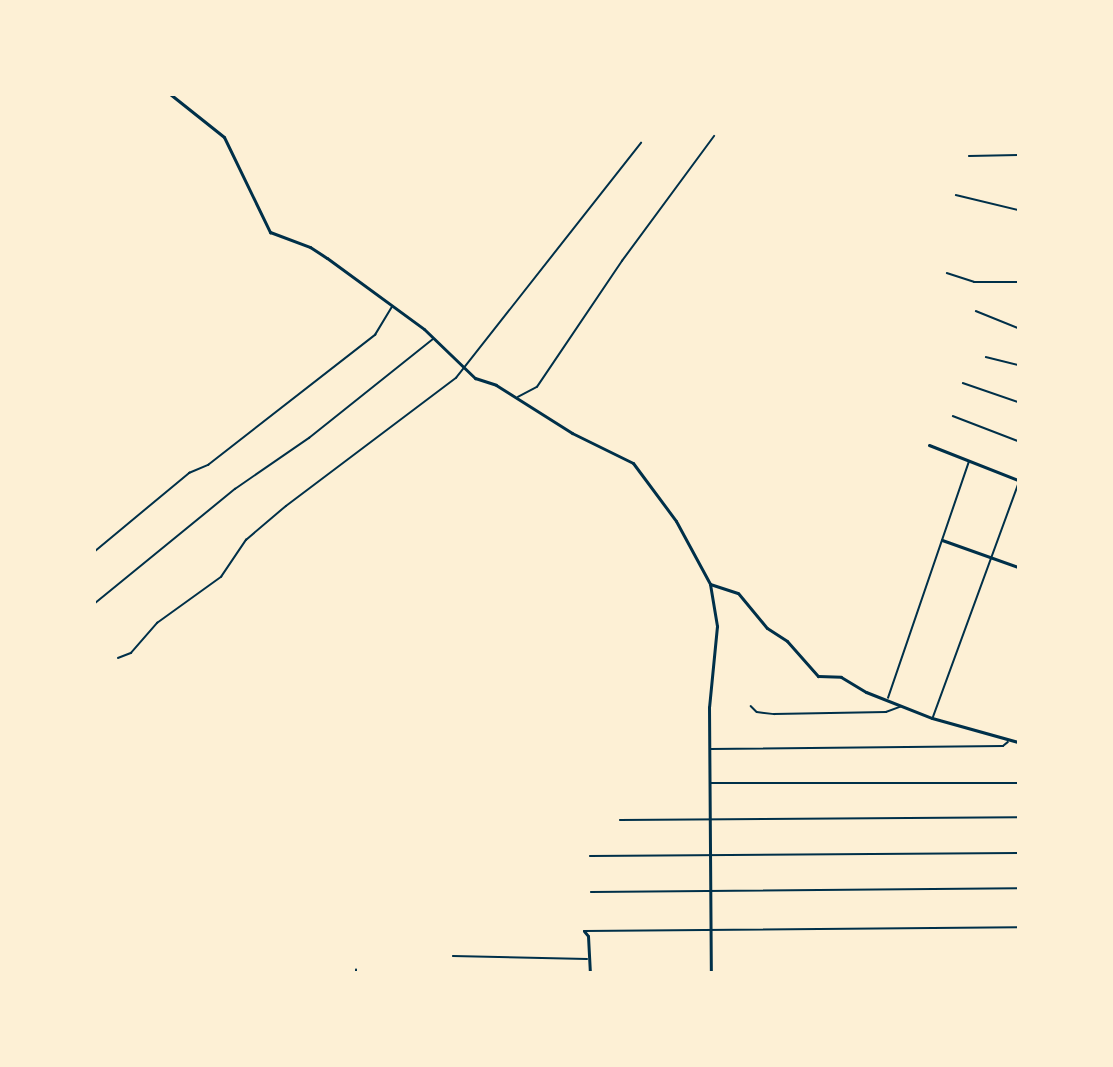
<!DOCTYPE html>
<style>
body{margin:0}
#map{position:relative;width:1113px;height:1067px;overflow:hidden;background:#fdf0d5;font-family:Roboto,sans-serif}
div>[style]{position:absolute}
[style*='--x']{left:calc(var(--x)*1px);top:calc(var(--y)*1px);width:calc(var(--w)*1px);rotate:calc(var(--a)*1deg)}
.service>*{height:1.5px;margin:-0.75px;padding:0 0.75px;transform-origin:0.75px;border-radius:0.75px;background:#003049}
.minor>*{height:3px;margin:-1.5px;padding:0 1.5px;transform-origin:1.5px;border-radius:1.5px;background:#003049}
span{translate:-50% -50%;white-space:nowrap;text-align:center;line-height:1.15;-webkit-text-stroke:6px #fdf0d5;paint-order:stroke}
.frame{position:absolute;inset:0;border:96px solid #fdf0d5;pointer-events:none}
</style>
<div id="map">
<div class="service">
<div style="--x:969;--y:156;--w:49;--a:-1.2"></div>
<div style="--x:956;--y:195;--w:64;--a:13.6"></div>
<div style="--x:947;--y:273;--w:28;--a:18"></div>
<div style="--x:974;--y:282;--w:44;--a:0"></div>
<div style="--x:976;--y:311;--w:45;--a:22"></div>
<div style="--x:986;--y:357;--w:33;--a:14"></div>
<div style="--x:963;--y:383;--w:58;--a:19.1"></div>
<div style="--x:518;--y:397;--w:21;--a:-28"></div>
<div style="--x:537;--y:387;--w:152;--a:-56"></div>
<div style="--x:622;--y:261;--w:155;--a:-53.6"></div>
<div style="--x:953;--y:416;--w:70;--a:21"></div>
<div style="--x:94;--y:552;--w:124;--a:-39.7"></div>
<div style="--x:189;--y:473;--w:21;--a:-23"></div>
<div style="--x:208;--y:465;--w:212;--a:-37.9"></div>
<div style="--x:375;--y:335;--w:33;--a:-59"></div>
<div style="--x:94;--y:604;--w:182;--a:-39.2"></div>
<div style="--x:235;--y:489;--w:90;--a:-34.6"></div>
<div style="--x:309;--y:438;--w:159;--a:-38.6"></div>
<div style="--x:118;--y:658;--w:14;--a:-21"></div>
<div style="--x:131;--y:653;--w:40;--a:-49"></div>
<div style="--x:157;--y:623;--w:79;--a:-35.7"></div>
<div style="--x:221;--y:577;--w:45;--a:-56"></div>
<div style="--x:246;--y:540;--w:52;--a:-40.4"></div>
<div style="--x:286;--y:506;--w:213;--a:-37"></div>
<div style="--x:456;--y:378;--w:299;--a:-51.8"></div>
<div style="--x:888;--y:698;--w:250;--a:-71.1"></div>
<div style="--x:751;--y:706;--w:8;--a:45"></div>
<div style="--x:757;--y:712;--w:17;--a:7"></div>
<div style="--x:774;--y:714;--w:112;--a:-1"></div>
<div style="--x:886;--y:712;--w:15;--a:-20"></div>
<div style="--x:933;--y:717;--w:247;--a:-69.9"></div>
<div style="--x:710;--y:749;--w:293;--a:-0.6"></div>
<div style="--x:1003;--y:746;--w:6;--a:-39"></div>
<div style="--x:710;--y:783;--w:308;--a:0"></div>
<div style="--x:620;--y:820;--w:398;--a:-0.4"></div>
<div style="--x:590;--y:856;--w:428;--a:-0.4"></div>
<div style="--x:591;--y:892;--w:427;--a:-0.5"></div>
<div style="--x:584;--y:931;--w:434;--a:-0.5"></div>
<div style="--x:453;--y:956;--w:134;--a:1.3"></div>
<div style="--x:356;--y:972;--w:2;--a:-90"></div>
</div>
<div class="minor">
<div style="--x:170;--y:94;--w:69;--a:38.5"></div>
<div style="--x:224;--y:137;--w:106;--a:64.2"></div>
<div style="--x:270;--y:232;--w:43;--a:20.6"></div>
<div style="--x:310;--y:247;--w:20;--a:33"></div>
<div style="--x:327;--y:258;--w:120;--a:36.2"></div>
<div style="--x:424;--y:329;--w:71;--a:43.9"></div>
<div style="--x:475;--y:378;--w:22;--a:18"></div>
<div style="--x:496;--y:385;--w:90;--a:32.3"></div>
<div style="--x:572;--y:433;--w:68;--a:26.2"></div>
<div style="--x:633;--y:463;--w:72;--a:53.4"></div>
<div style="--x:676;--y:521;--w:72;--a:61.6"></div>
<div style="--x:710;--y:584;--w:29;--a:18"></div>
<div style="--x:738;--y:593;--w:45;--a:50.4"></div>
<div style="--x:767;--y:628;--w:24;--a:33"></div>
<div style="--x:787;--y:641;--w:47;--a:48.5"></div>
<div style="--x:818;--y:676;--w:23;--a:2"></div>
<div style="--x:841;--y:677;--w:29;--a:31"></div>
<div style="--x:866;--y:692;--w:71;--a:21.5"></div>
<div style="--x:932;--y:718;--w:89;--a:15.6"></div>
<div style="--x:929;--y:445;--w:96;--a:21.5"></div>
<div style="--x:942;--y:540;--w:81;--a:19.6"></div>
<div style="--x:710;--y:584;--w:43;--a:80.5"></div>
<div style="--x:717;--y:626;--w:81;--a:95.6"></div>
<div style="--x:709;--y:707;--w:265;--a:89.6"></div>
<div style="--x:1018;--y:697;--w:3;--a:90"></div>
<div style="--x:584;--y:931;--w:6;--a:51"></div>
<div style="--x:588;--y:936;--w:36;--a:87"></div>
</div>
<div class="frame"></div>
</div>
